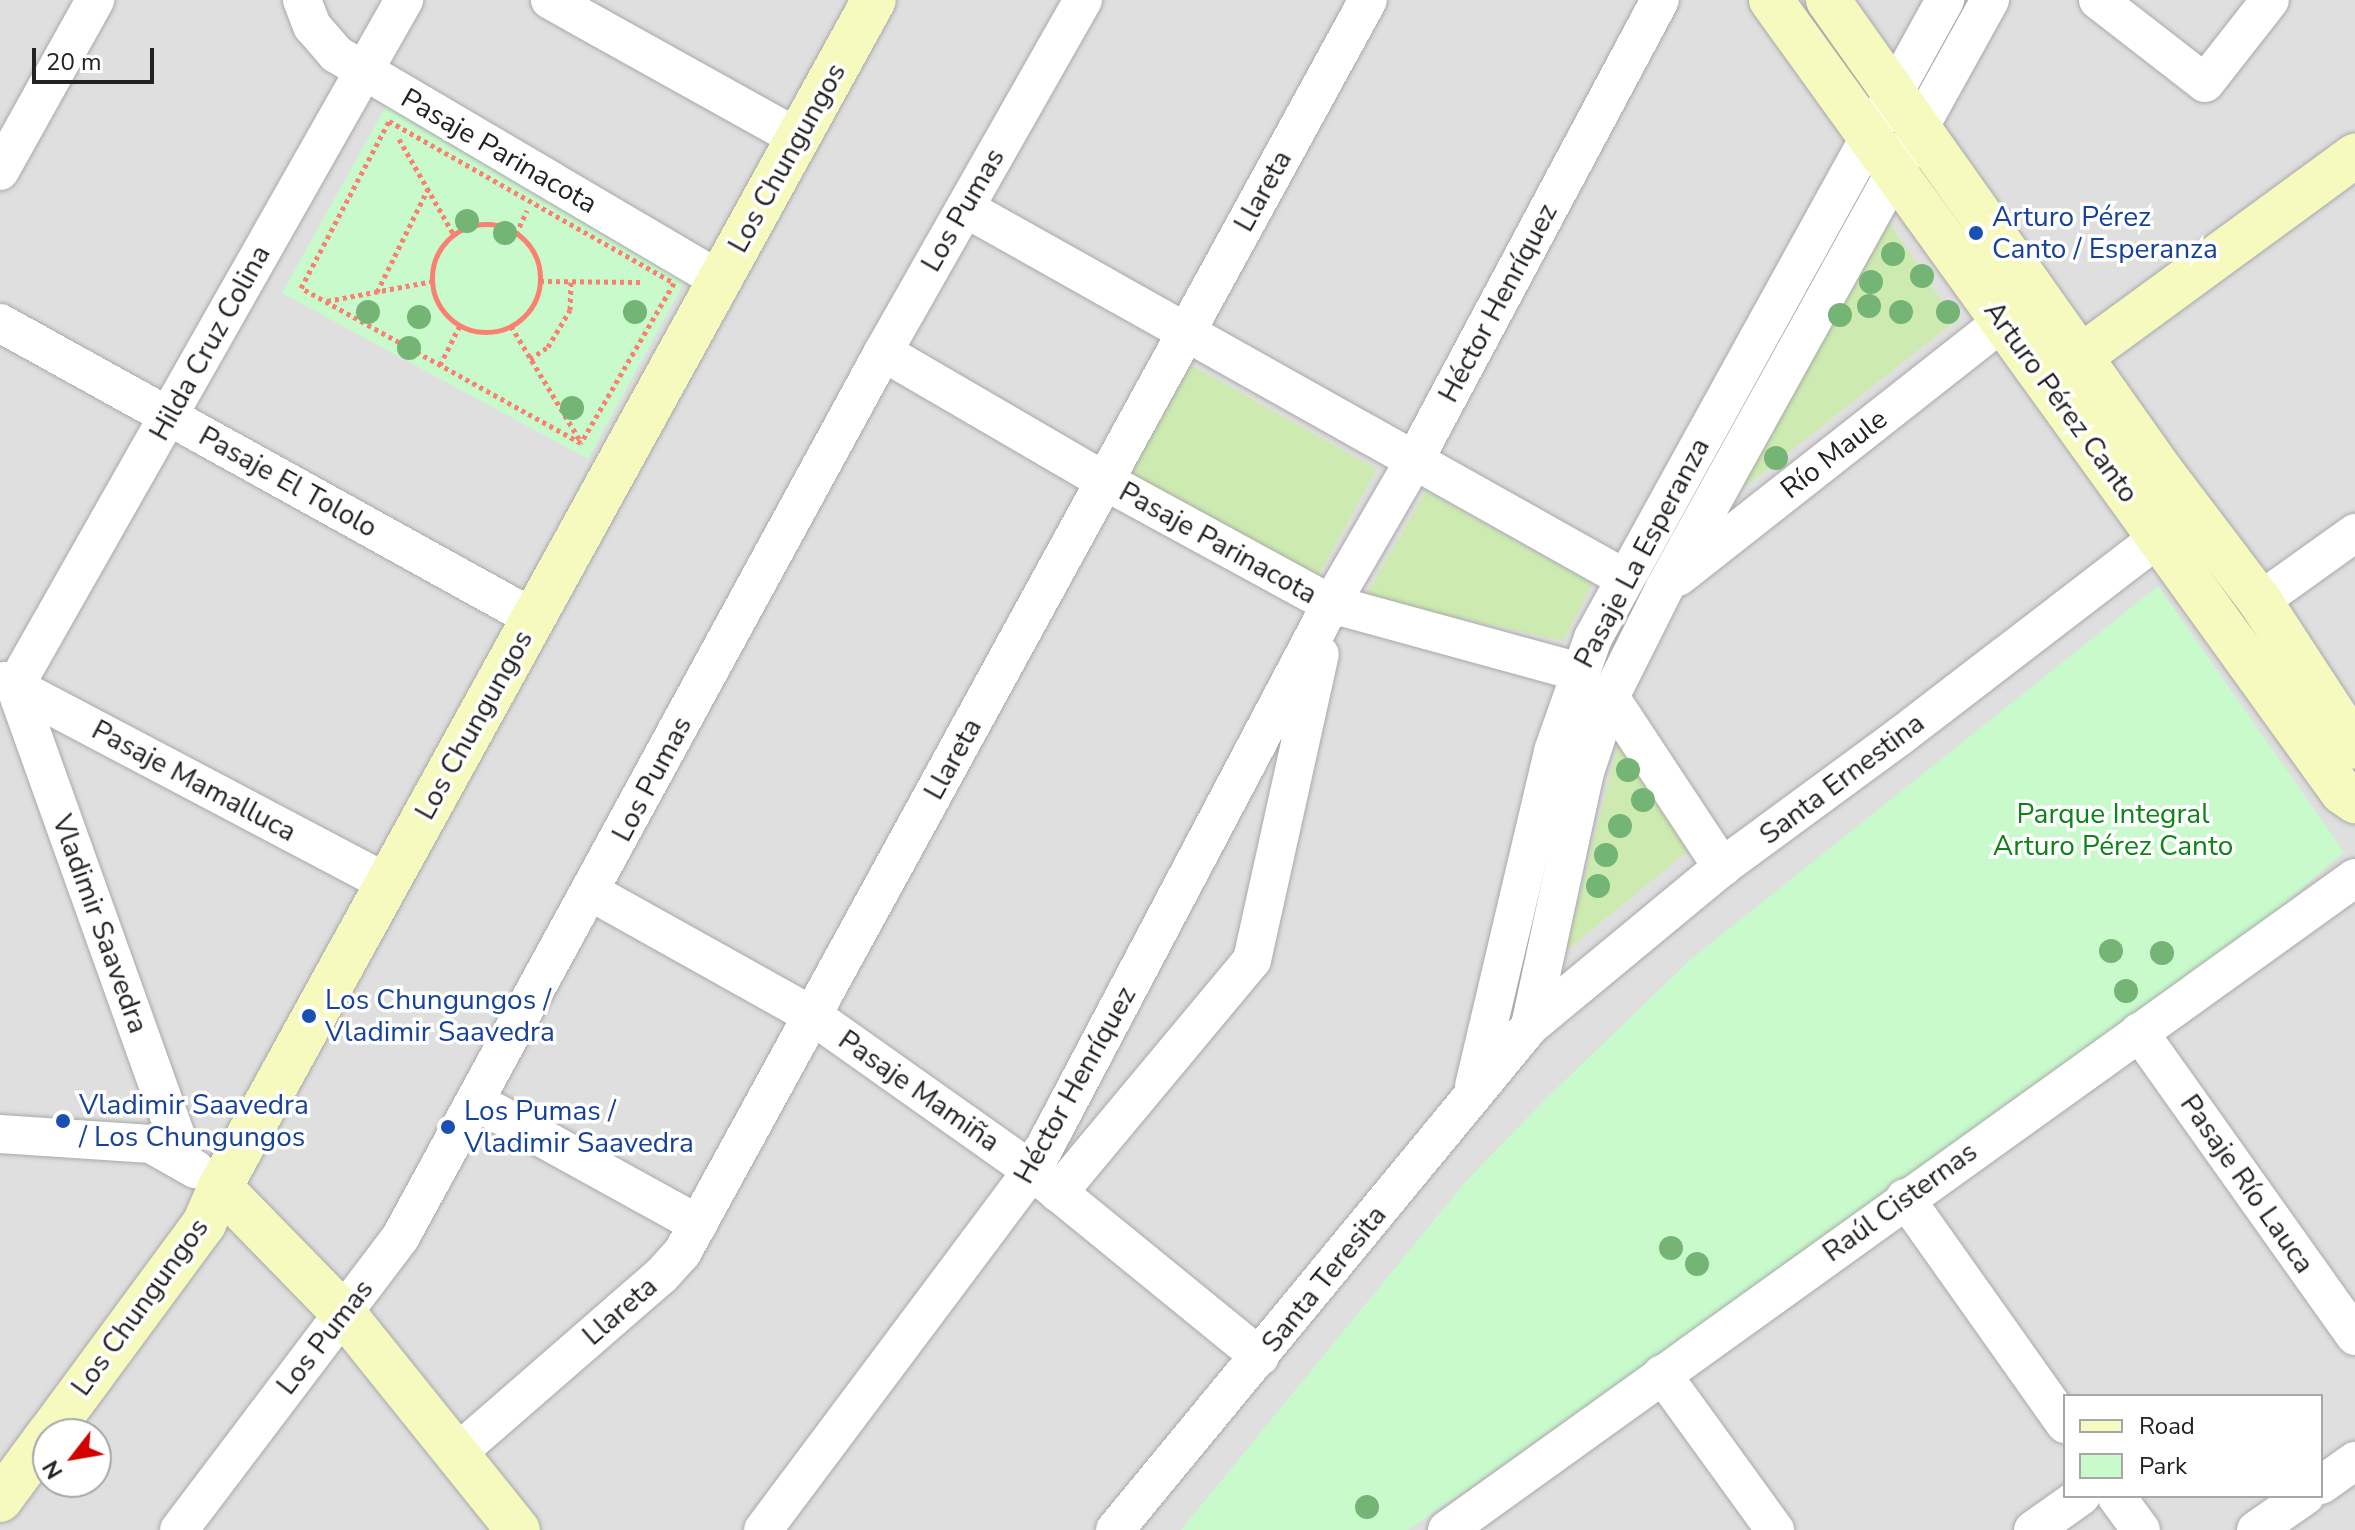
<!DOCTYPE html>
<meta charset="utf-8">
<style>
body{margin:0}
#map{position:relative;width:2355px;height:1530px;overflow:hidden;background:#f2efe9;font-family:"Nunito Sans",sans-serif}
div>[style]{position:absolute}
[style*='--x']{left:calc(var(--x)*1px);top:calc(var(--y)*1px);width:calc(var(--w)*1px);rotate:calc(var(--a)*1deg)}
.residential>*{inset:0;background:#e0dfdf}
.grass>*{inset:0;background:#cdebb0}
.park>*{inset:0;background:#c8facc}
.path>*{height:5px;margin-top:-2.5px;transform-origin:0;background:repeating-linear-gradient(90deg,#fa8072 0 4px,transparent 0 8px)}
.path>.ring{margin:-2.5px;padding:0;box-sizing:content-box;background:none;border:5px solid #fa8072;border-radius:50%}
.roads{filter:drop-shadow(0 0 2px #a9a9a9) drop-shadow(0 0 2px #a9a9a9)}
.street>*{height:38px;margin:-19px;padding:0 19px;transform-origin:19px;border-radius:19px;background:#fff}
.secondary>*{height:44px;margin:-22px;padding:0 22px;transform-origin:22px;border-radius:22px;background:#f7fabf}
.trees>*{width:24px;height:24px;margin:-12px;border-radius:50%;background:#74b475}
.dots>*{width:22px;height:22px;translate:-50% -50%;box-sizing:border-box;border:4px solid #fff;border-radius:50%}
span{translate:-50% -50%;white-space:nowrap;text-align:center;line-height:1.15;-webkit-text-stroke:7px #fff;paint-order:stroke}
.street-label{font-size:28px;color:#222}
.transit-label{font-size:28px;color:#164399}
.left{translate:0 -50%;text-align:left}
.park-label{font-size:28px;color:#0c8416}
.legend{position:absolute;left:2063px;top:1394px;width:260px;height:104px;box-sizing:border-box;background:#fff;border:2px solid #a7a7a7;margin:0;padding:10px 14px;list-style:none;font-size:24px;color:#222}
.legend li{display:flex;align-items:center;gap:16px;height:40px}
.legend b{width:40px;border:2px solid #a7a7a7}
.north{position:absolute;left:32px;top:1418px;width:80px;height:80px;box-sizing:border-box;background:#fff;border:2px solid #a7a7a7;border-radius:50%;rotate:239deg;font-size:22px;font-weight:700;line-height:32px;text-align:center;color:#222}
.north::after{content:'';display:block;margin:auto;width:28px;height:36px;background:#d40000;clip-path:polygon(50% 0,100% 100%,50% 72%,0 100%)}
.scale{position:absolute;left:32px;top:48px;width:122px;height:36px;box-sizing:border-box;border:4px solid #222;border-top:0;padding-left:10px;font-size:24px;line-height:28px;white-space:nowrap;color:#222;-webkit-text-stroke:6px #fff;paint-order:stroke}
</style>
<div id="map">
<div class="residential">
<div style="clip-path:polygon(evenodd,0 0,2355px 0,2355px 1530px,0 1530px,0 0,2065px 1396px,2321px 1396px,2321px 1496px,2065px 1496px,2065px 1396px,0 0,48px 1434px,96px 1434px,96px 1482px,48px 1482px,48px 1434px)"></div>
</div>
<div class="grass">
<div style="clip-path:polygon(1882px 212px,1955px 321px,1727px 501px)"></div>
<div style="clip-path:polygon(1191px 365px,1377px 469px,1317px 578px,1131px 473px)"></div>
<div style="clip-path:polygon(1426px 491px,1592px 584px,1563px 641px,1365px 597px)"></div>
<div style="clip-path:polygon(1618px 744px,1695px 845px,1566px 951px)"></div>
</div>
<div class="park">
<div style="clip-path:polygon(386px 106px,686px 279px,588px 459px,282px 293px)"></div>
<div style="clip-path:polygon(2158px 586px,2344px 852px,2277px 910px,1983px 1130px,1408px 1530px,1181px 1530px,1467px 1180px,1549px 1096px,1691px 959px)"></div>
</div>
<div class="path">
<div style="--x:389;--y:121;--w:328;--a:29.6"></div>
<div style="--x:674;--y:283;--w:185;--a:120.2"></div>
<div style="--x:581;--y:443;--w:320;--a:-151"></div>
<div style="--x:301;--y:288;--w:189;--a:-62.2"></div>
<div style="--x:399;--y:139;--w:111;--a:60.2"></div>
<div class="ring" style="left:432px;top:224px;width:103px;height:103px"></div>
<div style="--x:516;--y:234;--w:26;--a:-65"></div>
<div style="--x:540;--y:281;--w:101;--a:0.6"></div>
<div style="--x:377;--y:292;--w:115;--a:-63.7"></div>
<div style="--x:327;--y:301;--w:108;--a:-10.7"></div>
<div style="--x:511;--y:326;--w:135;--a:58.9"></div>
<div style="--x:530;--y:359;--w:22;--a:-34"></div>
<div style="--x:548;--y:347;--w:43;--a:-59.3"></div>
<div style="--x:570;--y:310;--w:29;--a:-88"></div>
<div style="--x:440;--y:365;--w:45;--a:-63.4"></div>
</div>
<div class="roads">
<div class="street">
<div style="--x:302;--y:0;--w:28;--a:69"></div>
<div style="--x:312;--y:26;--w:37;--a:49"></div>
<div style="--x:336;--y:54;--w:445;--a:30.5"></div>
<div style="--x:550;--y:0;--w:284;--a:29.1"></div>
<div style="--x:2098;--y:0;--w:135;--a:37.8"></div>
<div style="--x:2205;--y:83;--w:105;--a:-51.9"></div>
<div style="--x:0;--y:171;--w:196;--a:-60.9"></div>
<div style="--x:965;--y:208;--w:756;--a:29.31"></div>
<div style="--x:0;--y:323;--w:609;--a:28.96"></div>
<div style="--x:883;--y:352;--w:257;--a:30.2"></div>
<div style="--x:1105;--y:481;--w:257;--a:28.6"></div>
<div style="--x:1331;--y:604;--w:257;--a:15.3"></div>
<div style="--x:1678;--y:577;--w:414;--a:-38.2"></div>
<div style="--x:2260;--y:601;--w:117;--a:-35.6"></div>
<div style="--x:4;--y:681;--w:433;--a:27.8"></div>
<div style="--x:15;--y:686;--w:789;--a:-60.44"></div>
<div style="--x:15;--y:686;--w:505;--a:70.31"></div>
<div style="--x:1610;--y:697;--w:204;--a:56.6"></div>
<div style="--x:591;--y:892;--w:254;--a:29.2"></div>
<div style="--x:813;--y:1016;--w:268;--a:35.3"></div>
<div style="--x:1032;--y:1171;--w:294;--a:39.2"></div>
<div style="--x:1530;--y:1026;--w:260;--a:-77.8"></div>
<div style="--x:1585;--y:772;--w:79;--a:-71.6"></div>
<div style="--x:1610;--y:697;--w:123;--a:-63.4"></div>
<div style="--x:1665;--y:587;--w:671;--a:-61.03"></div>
<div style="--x:2139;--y:1032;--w:373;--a:54.6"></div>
<div style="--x:1474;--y:1086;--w:344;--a:-76.7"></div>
<div style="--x:1553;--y:751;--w:120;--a:-70.5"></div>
<div style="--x:1593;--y:638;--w:729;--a:-61.11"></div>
<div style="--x:475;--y:1101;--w:255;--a:28.9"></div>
<div style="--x:0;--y:1134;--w:151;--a:3.8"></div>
<div style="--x:151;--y:1144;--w:51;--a:29.6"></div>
<div style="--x:1058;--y:1193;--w:303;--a:-50.2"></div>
<div style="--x:1252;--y:960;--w:313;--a:-77.5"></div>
<div style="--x:1905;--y:1198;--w:277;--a:54.7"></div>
<div style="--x:1662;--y:1374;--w:193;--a:54.1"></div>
<div style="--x:456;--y:1454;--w:271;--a:-41"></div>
<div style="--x:661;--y:1276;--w:31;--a:-48"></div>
<div style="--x:682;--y:1253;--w:1428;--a:-61.3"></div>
<div style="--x:2321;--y:1485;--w:42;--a:-35.2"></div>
<div style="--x:2116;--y:1496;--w:42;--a:53.7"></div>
<div style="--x:179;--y:1530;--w:366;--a:-52.9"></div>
<div style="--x:400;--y:1238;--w:1009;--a:-61.4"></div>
<div style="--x:883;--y:352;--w:405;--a:-60.4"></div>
<div style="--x:763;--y:1530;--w:449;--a:-53.2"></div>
<div style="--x:1032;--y:1171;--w:641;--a:-62.2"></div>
<div style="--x:1331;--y:604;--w:168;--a:-59.9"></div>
<div style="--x:1415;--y:459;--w:520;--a:-61.91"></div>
<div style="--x:1115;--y:1530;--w:653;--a:-50.53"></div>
<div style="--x:1530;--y:1026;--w:249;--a:-39.6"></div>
<div style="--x:1722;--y:867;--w:220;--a:-36.3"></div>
<div style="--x:1899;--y:737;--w:327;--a:-37.5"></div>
<div style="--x:1447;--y:1530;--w:1118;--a:-35.68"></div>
<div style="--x:2033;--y:1530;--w:59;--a:-35.3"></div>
<div style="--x:2256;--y:1530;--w:60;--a:-34.8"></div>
</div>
<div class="secondary">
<div style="--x:1771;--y:0;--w:976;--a:54.21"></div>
<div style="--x:2342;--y:792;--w:16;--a:35"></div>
<div style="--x:1828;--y:0;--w:578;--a:54.72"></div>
<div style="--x:2162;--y:472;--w:162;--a:52.8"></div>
<div style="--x:2260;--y:601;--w:174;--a:56.9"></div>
<div style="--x:2080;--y:357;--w:341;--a:-36.2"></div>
<div style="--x:220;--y:1187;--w:179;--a:45.7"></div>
<div style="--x:345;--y:1315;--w:276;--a:51.2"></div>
<div style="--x:49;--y:1434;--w:261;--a:-53.6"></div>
<div style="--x:204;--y:1224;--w:40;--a:-66.6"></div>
<div style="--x:220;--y:1187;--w:1355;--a:-61.15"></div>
<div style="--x:0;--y:1500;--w:81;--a:-53.6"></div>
</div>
</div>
<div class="trees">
<div style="left:467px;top:221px"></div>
<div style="left:505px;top:233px"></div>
<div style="left:1893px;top:254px"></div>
<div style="left:1922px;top:276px"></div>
<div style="left:1871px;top:282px"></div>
<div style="left:1869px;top:306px"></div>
<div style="left:368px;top:312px"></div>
<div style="left:635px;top:312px"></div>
<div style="left:1901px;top:312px"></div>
<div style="left:1948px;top:312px"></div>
<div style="left:1840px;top:315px"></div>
<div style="left:419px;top:317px"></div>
<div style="left:409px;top:348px"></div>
<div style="left:572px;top:408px"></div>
<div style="left:1776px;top:458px"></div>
<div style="left:1628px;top:770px"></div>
<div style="left:1643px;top:800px"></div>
<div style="left:1620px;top:826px"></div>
<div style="left:1606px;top:855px"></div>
<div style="left:1598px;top:886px"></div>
<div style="left:2111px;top:951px"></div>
<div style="left:2162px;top:953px"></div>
<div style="left:2126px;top:991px"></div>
<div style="left:1671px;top:1248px"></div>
<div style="left:1697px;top:1264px"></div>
<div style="left:1367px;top:1507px"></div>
</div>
<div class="dots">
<div style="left:1976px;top:233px;background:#1a4fb4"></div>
<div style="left:309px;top:1016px;background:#1a4fb4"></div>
<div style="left:63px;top:1121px;background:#1a4fb4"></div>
<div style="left:448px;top:1127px;background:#1a4fb4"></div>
</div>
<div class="street-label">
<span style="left:499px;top:151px;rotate:30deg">Pasaje Parinacota</span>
<span style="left:787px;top:158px;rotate:-61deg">Los Chungungos</span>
<span style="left:1263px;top:191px;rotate:-61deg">Llareta</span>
<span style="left:963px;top:210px;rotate:-60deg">Los Pumas</span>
<span style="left:1498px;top:303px;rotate:-62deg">Héctor Henríquez</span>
<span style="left:210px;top:343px;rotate:-61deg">Hilda Cruz Colina</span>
<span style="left:2061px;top:402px;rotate:54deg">Arturo Pérez Canto</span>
<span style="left:1834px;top:454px;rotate:-38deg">Río Maule</span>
<span style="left:288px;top:482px;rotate:29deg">Pasaje El Tololo</span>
<span style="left:1218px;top:543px;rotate:29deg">Pasaje Parinacota</span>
<span style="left:1642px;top:553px;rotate:-62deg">Pasaje La Esperanza</span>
<span style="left:474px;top:725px;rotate:-61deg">Los Chungungos</span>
<span style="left:953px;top:759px;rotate:-61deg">Llareta</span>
<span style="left:652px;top:779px;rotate:-62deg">Los Pumas</span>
<span style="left:1842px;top:779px;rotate:-37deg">Santa Ernestina</span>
<span style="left:194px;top:781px;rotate:28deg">Pasaje Mamalluca</span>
<span style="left:100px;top:924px;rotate:70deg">Vladimir Saavedra</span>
<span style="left:1075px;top:1085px;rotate:-61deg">Héctor Henríquez</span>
<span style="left:919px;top:1091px;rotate:35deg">Pasaje Mamiña</span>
<span style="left:2247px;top:1184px;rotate:55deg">Pasaje Río Lauca</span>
<span style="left:1900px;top:1202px;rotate:-36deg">Raúl Cisternas</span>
<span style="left:1324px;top:1279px;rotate:-51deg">Santa Teresita</span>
<span style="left:140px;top:1307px;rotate:-54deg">Los Chungungos</span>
<span style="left:620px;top:1311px;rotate:-41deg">Llareta</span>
<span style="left:325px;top:1337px;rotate:-52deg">Los Pumas</span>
</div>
<div class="transit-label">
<span class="left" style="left:1992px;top:233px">Arturo Pérez<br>Canto / Esperanza</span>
<span class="left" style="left:325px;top:1016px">Los Chungungos /<br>Vladimir Saavedra</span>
<span class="left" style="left:79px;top:1121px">Vladimir Saavedra<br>/ Los Chungungos</span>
<span class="left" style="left:464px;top:1127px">Los Pumas /<br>Vladimir Saavedra</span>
</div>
<div class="park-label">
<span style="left:2113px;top:830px">Parque Integral<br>Arturo Pérez Canto</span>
</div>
<ul class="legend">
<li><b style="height:10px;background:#f7fabf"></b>Road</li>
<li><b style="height:22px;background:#c8facc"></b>Park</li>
</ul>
<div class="north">N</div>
<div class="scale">20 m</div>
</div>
